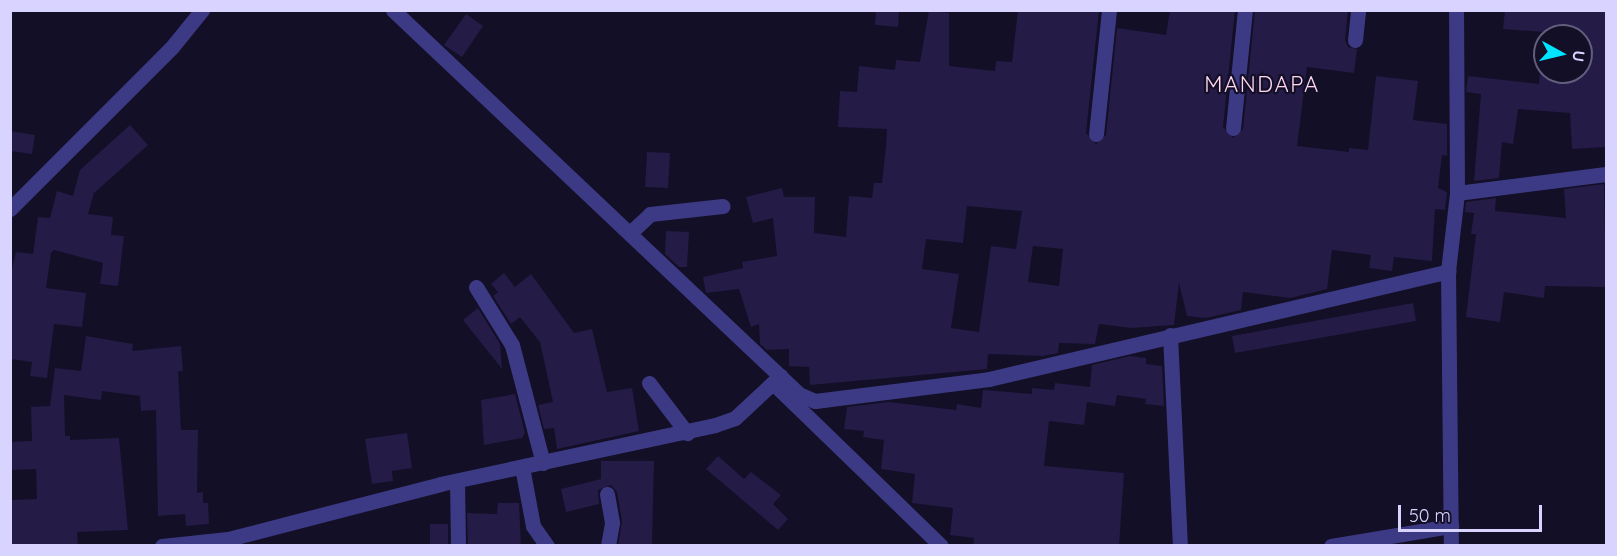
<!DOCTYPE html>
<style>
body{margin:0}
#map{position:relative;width:1617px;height:556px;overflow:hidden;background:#130f26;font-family:Quicksand,sans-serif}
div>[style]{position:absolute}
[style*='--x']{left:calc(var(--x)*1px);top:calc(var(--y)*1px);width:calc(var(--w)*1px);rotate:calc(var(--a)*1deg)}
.building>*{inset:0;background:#241b47}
.minor>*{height:15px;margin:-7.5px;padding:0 7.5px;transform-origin:7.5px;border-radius:7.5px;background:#3d3a85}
span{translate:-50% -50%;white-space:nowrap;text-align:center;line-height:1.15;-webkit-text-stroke:4.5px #130f26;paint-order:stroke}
.quarter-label{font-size:22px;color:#ffd6f0;letter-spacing:1.5px}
.frame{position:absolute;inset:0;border:12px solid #d9d4ff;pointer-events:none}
.north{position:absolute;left:1533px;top:24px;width:60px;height:60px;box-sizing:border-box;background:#130f26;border:2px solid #625e7d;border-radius:50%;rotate:98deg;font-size:16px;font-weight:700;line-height:24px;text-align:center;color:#d9d4ff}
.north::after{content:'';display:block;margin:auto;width:21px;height:27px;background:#00e5ff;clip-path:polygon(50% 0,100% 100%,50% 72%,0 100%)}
.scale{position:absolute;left:1398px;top:505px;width:144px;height:27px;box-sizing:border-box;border:3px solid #d9d4ff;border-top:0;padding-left:8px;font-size:18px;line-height:21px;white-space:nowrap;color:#d9d4ff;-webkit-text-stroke:4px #130f26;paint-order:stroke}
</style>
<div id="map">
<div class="building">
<div style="clip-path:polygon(876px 10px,899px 10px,898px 27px,875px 25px)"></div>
<div style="clip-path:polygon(evenodd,1018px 10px,1099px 10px,1086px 133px,1096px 144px,1106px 135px,1117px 28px,1166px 35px,1170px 10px,1235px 10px,1223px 127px,1233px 138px,1243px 129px,1255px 10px,1348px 10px,1345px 40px,1348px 47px,1357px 49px,1354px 73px,1307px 67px,1297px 146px,1349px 152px,1349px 148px,1368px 150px,1376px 76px,1418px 81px,1413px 120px,1447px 124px,1447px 156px,1442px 155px,1438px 188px,1447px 192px,1445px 210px,1435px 209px,1432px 261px,1394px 257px,1392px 271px,1369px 268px,1371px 255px,1332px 250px,1327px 289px,1290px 298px,1243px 292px,1241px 310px,1206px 318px,1187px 316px,1179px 283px,1174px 325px,1131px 328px,1099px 324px,1095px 344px,1059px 343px,1058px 353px,1043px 356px,988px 354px,987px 369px,810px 385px,809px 367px,789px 366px,789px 349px,767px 350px,760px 344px,759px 324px,751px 327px,739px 289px,706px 293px,703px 277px,743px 268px,742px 262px,777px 256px,773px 218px,753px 223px,746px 197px,782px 188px,784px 197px,815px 197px,814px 233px,846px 237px,849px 196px,872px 198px,874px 183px,882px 183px,886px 146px,887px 129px,838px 127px,840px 91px,857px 92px,859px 66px,895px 70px,896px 60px,920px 62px,929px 11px,949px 13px,949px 66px,995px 71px,996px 61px,1012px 62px,1018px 10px,967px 206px,1022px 211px,1016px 249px,991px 246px,979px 332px,951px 328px,959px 274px,922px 269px,926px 239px,963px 243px,967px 206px,1018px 10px,1033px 246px,1063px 249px,1059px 286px,1028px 282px,1033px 246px)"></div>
<div style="clip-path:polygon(1505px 10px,1606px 10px,1606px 147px,1572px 149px,1570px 113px,1518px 109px,1513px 144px,1502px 142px,1499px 178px,1474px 181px,1481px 94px,1466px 92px,1468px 76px,1539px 84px,1540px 72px,1581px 72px,1581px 36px,1543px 36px,1544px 32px,1503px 29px)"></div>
<div style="clip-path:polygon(466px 14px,483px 26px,462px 57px,444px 45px)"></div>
<div style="clip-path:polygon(130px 125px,148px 145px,94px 193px,88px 214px,113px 217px,111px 235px,124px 236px,118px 286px,100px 284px,103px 263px,54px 250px,51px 253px,46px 288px,86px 293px,82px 327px,54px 324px,47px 378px,30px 376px,32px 362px,10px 359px,10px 277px,16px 252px,33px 254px,38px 217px,50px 218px,57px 191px,73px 196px,80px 170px)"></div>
<div style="clip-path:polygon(10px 131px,35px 135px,32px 154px,10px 151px)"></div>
<div style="clip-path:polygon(647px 152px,670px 153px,668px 188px,645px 187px)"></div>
<div style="clip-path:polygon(1604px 184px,1606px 287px,1545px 286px,1544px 298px,1504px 292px,1500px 322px,1466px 317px,1476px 234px,1471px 234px,1474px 213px,1465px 212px,1466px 202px,1496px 198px,1495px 211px,1566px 218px,1564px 189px)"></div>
<div style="clip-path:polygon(666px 231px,689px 232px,687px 267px,679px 267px,665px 254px)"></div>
<div style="clip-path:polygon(504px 273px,515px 287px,531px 274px,574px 333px,592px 329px,607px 392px,632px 388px,639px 431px,557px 449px,554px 428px,544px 429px,538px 405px,553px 402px,540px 342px,520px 317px,511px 324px,493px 296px,498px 292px,491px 284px)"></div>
<div style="clip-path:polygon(1413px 303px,1416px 321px,1235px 353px,1232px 336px)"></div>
<div style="clip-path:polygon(478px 308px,500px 344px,502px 369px,463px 320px)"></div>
<div style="clip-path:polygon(86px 336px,133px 344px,132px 351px,181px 346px,183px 371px,178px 371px,181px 430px,198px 430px,197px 493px,203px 492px,203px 503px,208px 503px,209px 524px,186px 526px,185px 514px,158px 516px,156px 410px,141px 411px,140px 396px,102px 391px,101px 400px,64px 395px,65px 436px,70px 436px,70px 440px,119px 438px,128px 530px,77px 532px,78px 546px,10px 546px,10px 500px,37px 499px,36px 469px,10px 470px,10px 442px,32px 441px,31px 407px,50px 406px,55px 368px,81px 371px)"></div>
<div style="clip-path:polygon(1130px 356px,1146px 358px,1146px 364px,1162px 366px,1164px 406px,1145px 404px,1146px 399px,1117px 395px,1115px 406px,1087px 402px,1084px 425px,1049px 421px,1044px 466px,1124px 473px,1119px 546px,973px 546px,974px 538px,950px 535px,953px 508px,912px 503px,915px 474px,881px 469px,884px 440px,863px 437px,864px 431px,844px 429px,847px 407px,889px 402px,956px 410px,957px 404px,981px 408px,983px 390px,1032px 394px,1032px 388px,1054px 390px,1055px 383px,1090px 387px,1092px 365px)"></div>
<div style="clip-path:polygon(515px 394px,525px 433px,522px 438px,484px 445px,481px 400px)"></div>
<div style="clip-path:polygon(407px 433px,412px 468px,392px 471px,393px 481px,372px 484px,365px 439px)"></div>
<div style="clip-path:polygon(718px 456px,744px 479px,751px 472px,781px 495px,773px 504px,788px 519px,778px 530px,706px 469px)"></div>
<div style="clip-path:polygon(601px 461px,654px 461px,652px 546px,618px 546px,622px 521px,617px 492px,611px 485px,598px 490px,599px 504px,566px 512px,561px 489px,601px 479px)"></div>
<div style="clip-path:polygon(498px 503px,519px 503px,521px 546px,468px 546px,467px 513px,497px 514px)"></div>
<div style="clip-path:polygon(430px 524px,448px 524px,448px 546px,430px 546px)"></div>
</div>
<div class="minor">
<div style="--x:393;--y:10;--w:559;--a:43.4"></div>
<div style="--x:799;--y:394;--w:17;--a:24"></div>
<div style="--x:815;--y:401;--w:175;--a:-7.2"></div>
<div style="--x:989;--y:379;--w:472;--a:-13.2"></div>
<div style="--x:1448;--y:271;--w:79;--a:-83.4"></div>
<div style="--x:1457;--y:193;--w:183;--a:-90.3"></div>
<div style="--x:1355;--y:40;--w:30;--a:-84"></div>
<div style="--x:1233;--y:128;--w:119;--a:-84.2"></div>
<div style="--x:1096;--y:134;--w:125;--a:-84"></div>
<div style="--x:1457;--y:193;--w:150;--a:-7.3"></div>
<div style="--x:10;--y:209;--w:229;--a:-45"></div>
<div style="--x:172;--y:47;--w:48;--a:-51"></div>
<div style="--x:631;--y:232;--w:26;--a:-43"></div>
<div style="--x:650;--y:214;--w:73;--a:-6.3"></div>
<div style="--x:1448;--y:271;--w:275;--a:89.4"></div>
<div style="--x:476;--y:287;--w:68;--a:58.2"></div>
<div style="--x:512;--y:345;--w:122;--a:75.3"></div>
<div style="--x:1170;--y:335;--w:211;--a:87.3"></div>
<div style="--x:649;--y:383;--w:63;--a:52.8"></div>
<div style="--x:773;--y:383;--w:234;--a:44.1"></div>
<div style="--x:522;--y:467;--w:60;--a:79.4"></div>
<div style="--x:533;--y:526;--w:24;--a:55"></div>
<div style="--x:457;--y:481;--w:65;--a:89.1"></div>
<div style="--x:607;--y:494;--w:29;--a:80"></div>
<div style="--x:612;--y:523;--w:23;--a:100"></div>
<div style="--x:162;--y:546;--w:66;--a:-6.1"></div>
<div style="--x:227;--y:546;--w:7;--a:-82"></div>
<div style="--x:228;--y:539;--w:219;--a:-14.5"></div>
<div style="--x:440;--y:484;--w:281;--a:-12.1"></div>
<div style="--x:715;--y:425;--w:21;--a:-19"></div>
<div style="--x:735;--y:418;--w:62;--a:-43"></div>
<div style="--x:1331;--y:546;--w:122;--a:-9.5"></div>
</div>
<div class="quarter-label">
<span style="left:1262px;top:85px">MANDAPA</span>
</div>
<div class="frame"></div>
<div class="north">U</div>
<div class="scale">50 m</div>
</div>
